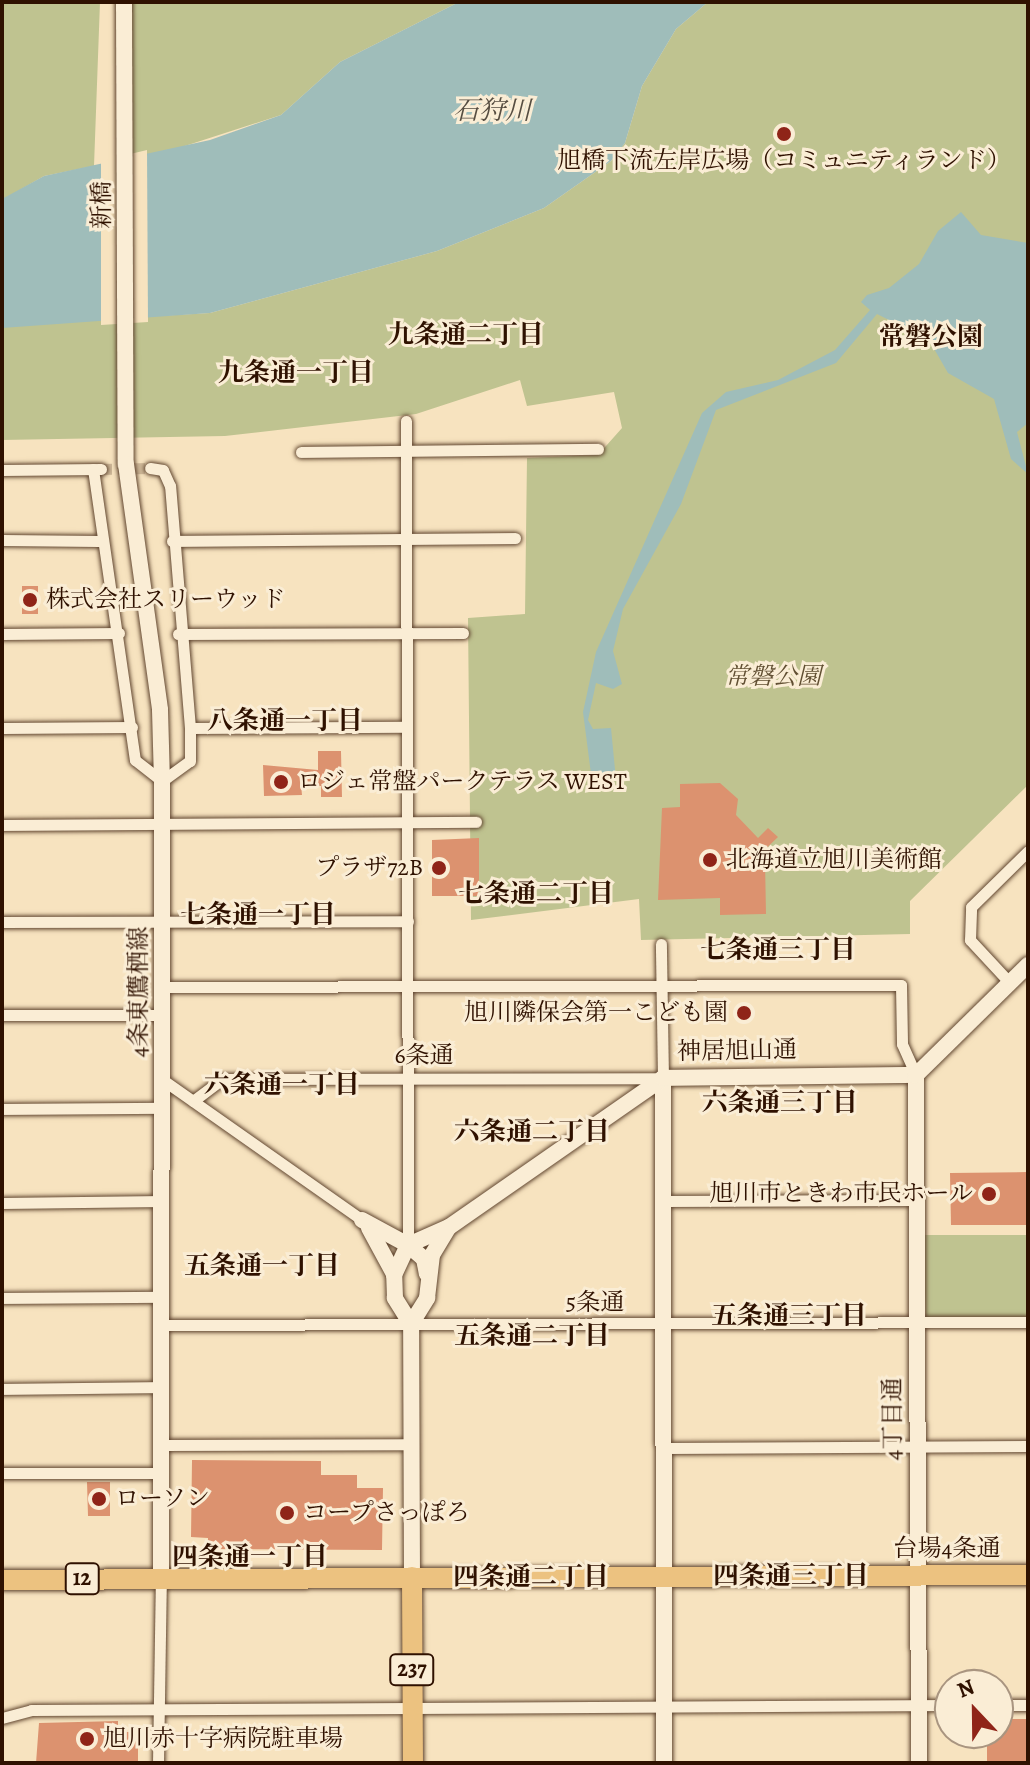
<!DOCTYPE html>
<meta charset="utf-8">
<style>
body{margin:0}
#map{position:relative;width:1030px;height:1765px;overflow:hidden;background:#f7e3bf;font-family:Alegreya,"Noto Serif JP",serif}
div>[style]{position:absolute}
[style*='--x']{left:calc(var(--x)*1px);top:calc(var(--y)*1px);width:calc(var(--w)*1px);rotate:calc(var(--a)*1deg)}
.green>*{inset:0;background:#bfc390}
.water>*{inset:0;background:#9fbdba}
.pier>*{inset:0;background:#f7e3bf}
.building>*{inset:0;background:#dc926f}
.street-tunnel>*{height:11px;margin-top:-5.5px;transform-origin:0;background:repeating-linear-gradient(90deg,#cfb999 0 11px,transparent 0 16.5px)}
.roads{filter:drop-shadow(0 0 2px #614630) drop-shadow(0 0 2px #614630)}
.street>*{height:11px;margin:-5.5px;padding:0 5.5px;transform-origin:5.5px;border-radius:5.5px;background:#faedd5}
.secondary>*{height:16px;margin:-8px;padding:0 8px;transform-origin:8px;border-radius:8px;background:#faedd5}
.highway>*{height:20px;margin:-10px;padding:0 10px;transform-origin:10px;border-radius:10px;background:#ecc280}
.dots>*{width:22px;height:22px;translate:-50% -50%;box-sizing:border-box;border:4px solid #faedd5;border-radius:50%}
span{translate:-50% -50%;white-space:nowrap;text-align:center;line-height:1.15;-webkit-text-stroke:6px #faedd5;paint-order:stroke}
.shield-label span{padding:2px 6px;background:#faedd5;border:2px solid;border-radius:6px;-webkit-text-stroke-width:0}
.shield-label{font-size:22px;color:#2f1100;font-weight:700}
.poi-label{font-size:24px;color:#2f1100}
.left{translate:0 -50%;text-align:left}
.right{translate:-100% -50%;text-align:right}
.street-label{font-size:24px;color:#2f1100}
.park-label{font-size:24px;color:#614f32;font-style:italic}
.water-label{font-size:26px;color:#564d41;font-style:italic}
.neighbourhood-label{font-size:26px;color:#2f1100;font-weight:700}
.frame{position:absolute;inset:0;border:4px solid #2f1100;pointer-events:none}
.north{position:absolute;left:934px;top:1669px;width:80px;height:80px;box-sizing:border-box;background:#faedd5;border:2px solid #a99580;border-radius:50%;rotate:338deg;font-size:22px;font-weight:700;line-height:32px;text-align:center;color:#2f1100}
.north::after{content:'';display:block;margin:auto;width:28px;height:36px;background:#8f2418;clip-path:polygon(50% 0,100% 100%,50% 72%,0 100%)}
</style>
<div id="map">
<div class="green">
<div style="clip-path:polygon(2px 2px,100px 2px,94px 166px,44px 176px,4px 199px)"></div>
<div style="clip-path:polygon(125px 2px,459px 2px,340px 62px,281px 115px,126px 165px)"></div>
<div style="clip-path:polygon(708px 2px,1028px 2px,1028px 785px,910px 901px,910px 934px,641px 940px,639px 899px,471px 920px,468px 618px,525px 614px,527px 458px,598px 455px,622px 428px,614px 392px,527px 406px,520px 380px,416px 414px,225px 436px,2px 440px,2px 325px,210px 313px,437px 251px,544px 208px,611px 161px,625px 143px,642px 86px,676px 29px)"></div>
<div style="clip-path:polygon(923px 1235px,1028px 1235px,1028px 1322px,926px 1321px)"></div>
</div>
<div class="water">
<div style="clip-path:polygon(459px 2px,708px 2px,676px 29px,642px 86px,625px 143px,611px 161px,544px 208px,437px 251px,210px 313px,2px 328px,2px 199px,44px 176px,210px 140px,281px 115px,340px 62px)"></div>
<div style="clip-path:polygon(961px 212px,981px 235px,1028px 243px,1028px 423px,1017px 432px,1028px 474px,1011px 459px,994px 399px,948px 373px,929px 340px,877px 314px,836px 363px,716px 410px,681px 504px,623px 609px,613px 651px,622px 684px,613px 689px,596px 683px,588px 720px,593px 729px,611px 728px,616px 780px,591px 774px,583px 712px,596px 652px,702px 413px,726px 392px,778px 380px,835px 350px,870px 310px,861px 302px,867px 295px,889px 288px,919px 264px,938px 231px)"></div>
</div>
<div class="pier">
<div style="clip-path:polygon(147px 150px,148px 322px,101px 325px,101px 161px)"></div>
</div>
<div class="building">
<div style="clip-path:polygon(22px 586px,38px 586px,38px 614px,22px 614px)"></div>
<div style="clip-path:polygon(318px 751px,341px 751px,342px 797px,321px 797px,321px 786px,301px 785px,302px 795px,264px 796px,263px 765px,318px 770px)"></div>
<div style="clip-path:polygon(720px 783px,738px 799px,736px 815px,758px 838px,768px 828px,778px 837px,759px 855px,765px 861px,766px 914px,720px 915px,720px 898px,658px 900px,662px 808px,680px 807px,680px 784px)"></div>
<div style="clip-path:polygon(479px 838px,479px 896px,432px 896px,432px 840px)"></div>
<div style="clip-path:polygon(1028px 1172px,1028px 1225px,951px 1225px,950px 1173px)"></div>
<div style="clip-path:polygon(192px 1460px,321px 1461px,321px 1475px,357px 1475px,357px 1488px,383px 1488px,382px 1550px,208px 1549px,208px 1538px,191px 1537px)"></div>
<div style="clip-path:polygon(87px 1482px,110px 1482px,110px 1516px,88px 1516px)"></div>
<div style="clip-path:polygon(998px 1719px,1028px 1719px,1028px 1763px,987px 1763px,987px 1733px,998px 1733px)"></div>
<div style="clip-path:polygon(118px 1721px,118px 1732px,138px 1732px,138px 1763px,36px 1763px,39px 1723px)"></div>
</div>
<div class="street-tunnel">
<div style="--x:101;--y:469;--w:49;--a:-1.2"></div>
</div>
<div class="roads">
<div class="street">
<div style="--x:406;--y:421;--w:824;--a:89.86"></div>
<div style="--x:301;--y:452;--w:297;--a:-0.6"></div>
<div style="--x:93;--y:469;--w:294;--a:81.8"></div>
<div style="--x:135;--y:760;--w:34;--a:38"></div>
<div style="--x:162;--y:781;--w:34;--a:-36"></div>
<div style="--x:190;--y:761;--w:33;--a:-90"></div>
<div style="--x:190;--y:728;--w:243;--a:-94.7"></div>
<div style="--x:170;--y:486;--w:17;--a:-114"></div>
<div style="--x:163;--y:470;--w:13;--a:-171"></div>
<div style="--x:2;--y:470;--w:99;--a:-0.6"></div>
<div style="--x:2;--y:540;--w:97;--a:0.6"></div>
<div style="--x:172;--y:541;--w:343;--a:-0.5"></div>
<div style="--x:2;--y:634;--w:117;--a:-0.5"></div>
<div style="--x:178;--y:634;--w:285;--a:-0.2"></div>
<div style="--x:2;--y:728;--w:130;--a:-0.4"></div>
<div style="--x:190;--y:728;--w:217;--a:-0.3"></div>
<div style="--x:2;--y:825;--w:474;--a:-0.4"></div>
<div style="--x:2;--y:922;--w:406;--a:-0.1"></div>
<div style="--x:1010;--y:983;--w:59;--a:-132.9"></div>
<div style="--x:970;--y:940;--w:33;--a:-88"></div>
<div style="--x:971;--y:907;--w:80;--a:-44.5"></div>
<div style="--x:163;--y:987;--w:738;--a:-0.16"></div>
<div style="--x:901;--y:985;--w:59;--a:89"></div>
<div style="--x:902;--y:1044;--w:34;--a:66"></div>
<div style="--x:2;--y:1015;--w:161;--a:0"></div>
<div style="--x:163;--y:1080;--w:243;--a:35.1"></div>
<div style="--x:193;--y:1101;--w:36;--a:-37"></div>
<div style="--x:222;--y:1079;--w:441;--a:-0.1"></div>
<div style="--x:663;--y:1078;--w:134;--a:-90.9"></div>
<div style="--x:2;--y:1109;--w:161;--a:-0.4"></div>
<div style="--x:664;--y:1201;--w:252;--a:-0.2"></div>
<div style="--x:2;--y:1203;--w:161;--a:-0.7"></div>
<div style="--x:2;--y:1298;--w:160;--a:-0.4"></div>
<div style="--x:162;--y:1325;--w:866;--a:-0.2"></div>
<div style="--x:2;--y:1389;--w:160;--a:-0.7"></div>
<div style="--x:162;--y:1445;--w:249;--a:-0.2"></div>
<div style="--x:665;--y:1448;--w:363;--a:-0.3"></div>
<div style="--x:2;--y:1473;--w:160;--a:0"></div>
<div style="--x:998;--y:1705;--w:30;--a:0"></div>
<div style="--x:2;--y:1718;--w:30;--a:-15"></div>
<div style="--x:31;--y:1710;--w:919;--a:-0.31"></div>
<div style="--x:158;--y:1763;--w:185;--a:-89.1"></div>
</div>
<div class="secondary">
<div style="--x:124;--y:2;--w:462;--a:89.8"></div>
<div style="--x:126;--y:464;--w:248;--a:82.1"></div>
<div style="--x:160;--y:710;--w:71;--a:88.4"></div>
<div style="--x:162;--y:781;--w:797;--a:90.07"></div>
<div style="--x:916;--y:1075;--w:688;--a:89.75"></div>
<div style="--x:663;--y:1078;--w:685;--a:89.92"></div>
<div style="--x:362;--y:1220;--w:52;--a:28.5"></div>
<div style="--x:408;--y:1245;--w:21;--a:41"></div>
<div style="--x:424;--y:1259;--w:15;--a:79"></div>
<div style="--x:369;--y:1228;--w:52;--a:61.5"></div>
<div style="--x:411;--y:1324;--w:31;--a:-122"></div>
<div style="--x:395;--y:1298;--w:23;--a:-92"></div>
<div style="--x:394;--y:1275;--w:33;--a:-65"></div>
<div style="--x:408;--y:1245;--w:45;--a:-23.7"></div>
<div style="--x:449;--y:1227;--w:261;--a:-34.8"></div>
<div style="--x:663;--y:1078;--w:253;--a:-0.7"></div>
<div style="--x:916;--y:1075;--w:157;--a:-44.5"></div>
<div style="--x:412;--y:1577;--w:253;--a:-90.2"></div>
<div style="--x:411;--y:1324;--w:31;--a:-58"></div>
<div style="--x:427;--y:1298;--w:43;--a:-83.4"></div>
<div style="--x:432;--y:1255;--w:31;--a:-59"></div>
</div>
<div class="highway">
<div style="--x:412;--y:1577;--w:186;--a:89.7"></div>
<div style="--x:2;--y:1580;--w:1026;--a:-0.28"></div>
</div>
</div>
<div class="dots">
<div style="left:784px;top:134px;background:#8f2418"></div>
<div style="left:30px;top:600px;background:#8f2418"></div>
<div style="left:281px;top:782px;background:#8f2418"></div>
<div style="left:710px;top:860px;background:#8f2418"></div>
<div style="left:439px;top:868px;background:#8f2418"></div>
<div style="left:744px;top:1013px;background:#8f2418"></div>
<div style="left:989px;top:1194px;background:#8f2418"></div>
<div style="left:99px;top:1499px;background:#8f2418"></div>
<div style="left:287px;top:1513px;background:#8f2418"></div>
<div style="left:87px;top:1739px;background:#8f2418"></div>
</div>
<div class="shield-label">
<span style="left:82px;top:1579px">12</span>
<span style="left:412px;top:1670px">237</span>
</div>
<div class="poi-label">
<span style="left:784px;top:161px">旭橋下流左岸広場（コミュニティランド）</span>
<span class="left" style="left:46px;top:600px">株式会社スリーウッド</span>
<span class="left" style="left:297px;top:782px">ロジェ常盤パークテラス WEST</span>
<span class="left" style="left:726px;top:860px">北海道立旭川美術館</span>
<span class="right" style="left:423px;top:868px">プラザ72B</span>
<span class="right" style="left:728px;top:1013px">旭川隣保会第一こども園</span>
<span class="right" style="left:973px;top:1194px">旭川市ときわ市民ホール</span>
<span class="left" style="left:115px;top:1499px">ローソン</span>
<span class="left" style="left:303px;top:1513px">コープさっぽろ</span>
<span class="left" style="left:103px;top:1739px">旭川赤十字病院駐車場</span>
</div>
<div class="street-label">
<span style="left:102px;top:205px;rotate:-90deg">新橋</span>
<span style="left:139px;top:992px;rotate:-90deg">4条東鷹栖線</span>
<span style="left:737px;top:1051px;rotate:-1deg">神居旭山通</span>
<span style="left:424px;top:1056px">6条通</span>
<span style="left:595px;top:1303px">5条通</span>
<span style="left:893px;top:1419px;rotate:-90deg">4丁目通</span>
<span style="left:947px;top:1549px">台場4条通</span>
</div>
<div class="park-label">
<span style="left:773px;top:677px">常磐公園</span>
</div>
<div class="water-label">
<span style="left:492px;top:111px">石狩川</span>
</div>
<div class="neighbourhood-label">
<span style="left:466px;top:335px">九条通二丁目</span>
<span style="left:931px;top:337px">常磐公園</span>
<span style="left:296px;top:373px">九条通一丁目</span>
<span style="left:285px;top:721px">八条通一丁目</span>
<span style="left:536px;top:894px">七条通二丁目</span>
<span style="left:258px;top:915px">七条通一丁目</span>
<span style="left:778px;top:950px">七条通三丁目</span>
<span style="left:282px;top:1085px">六条通一丁目</span>
<span style="left:780px;top:1103px">六条通三丁目</span>
<span style="left:532px;top:1132px">六条通二丁目</span>
<span style="left:262px;top:1266px">五条通一丁目</span>
<span style="left:789px;top:1316px">五条通三丁目</span>
<span style="left:532px;top:1336px">五条通二丁目</span>
<span style="left:250px;top:1557px">四条通一丁目</span>
<span style="left:791px;top:1576px">四条通三丁目</span>
<span style="left:531px;top:1577px">四条通二丁目</span>
</div>
<div class="frame"></div>
<div class="north">N</div>
</div>
